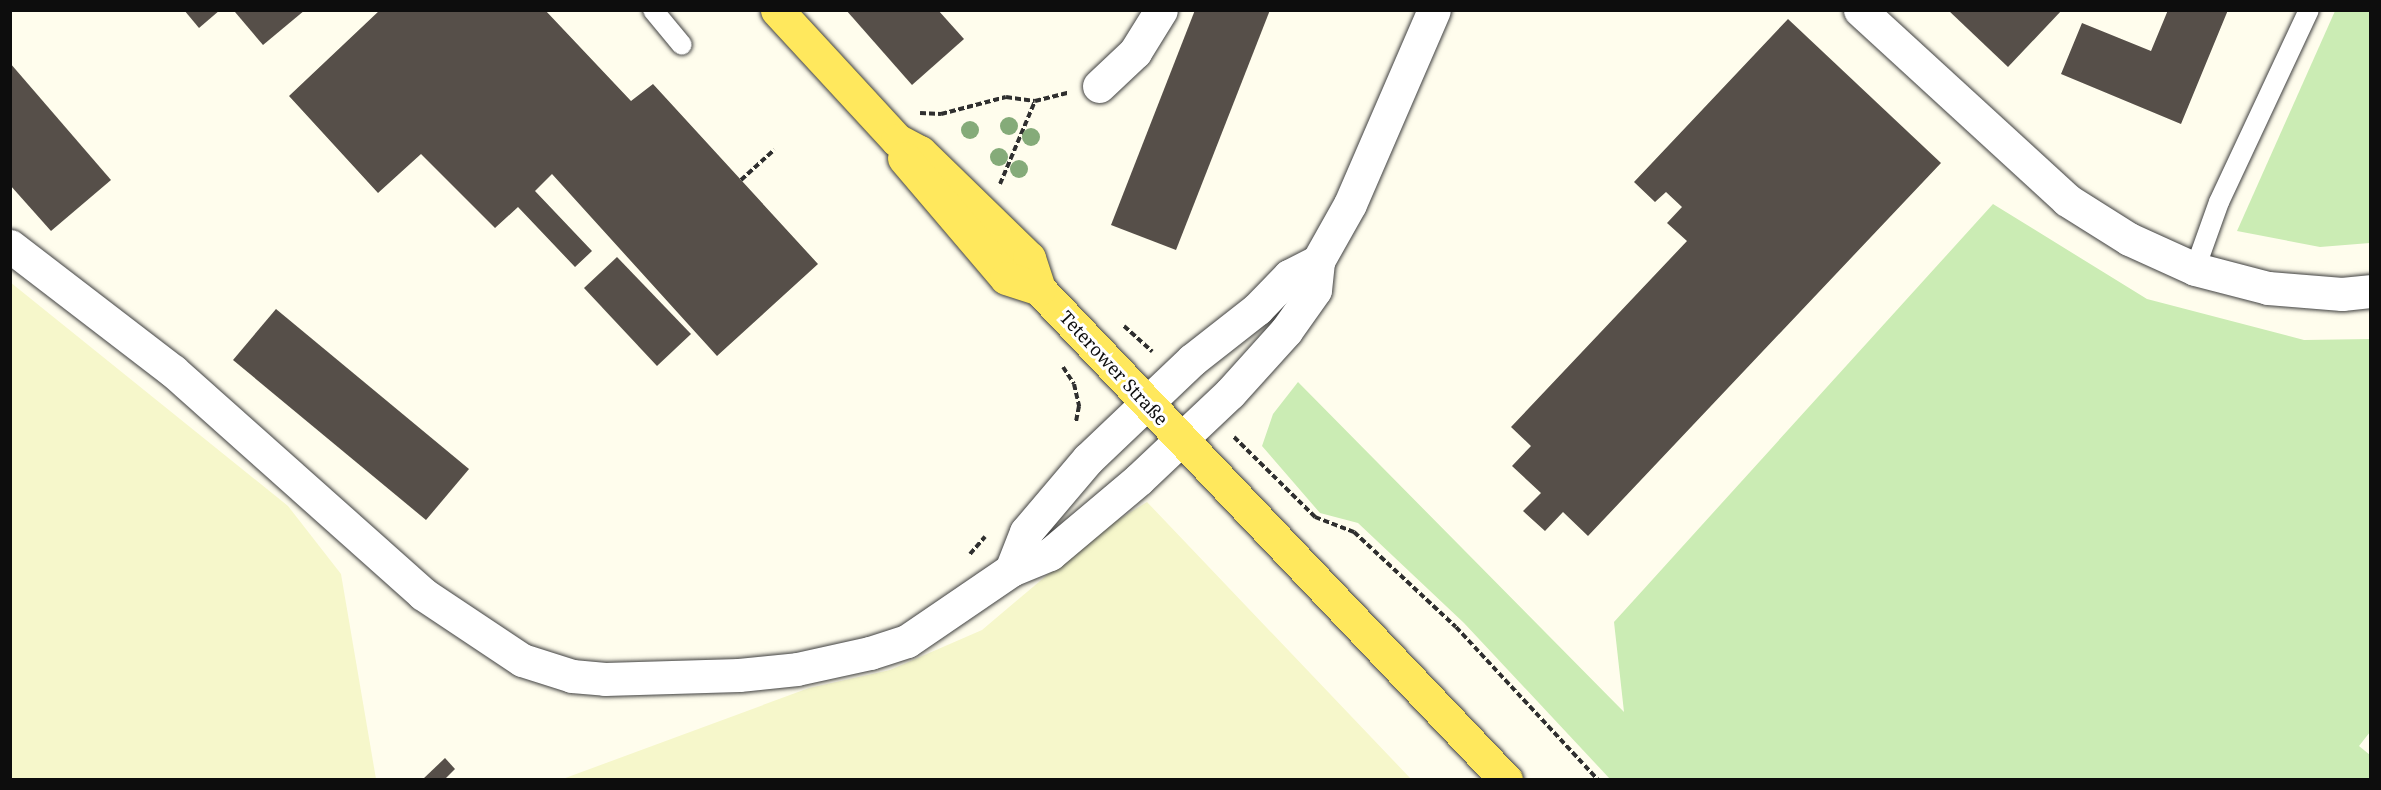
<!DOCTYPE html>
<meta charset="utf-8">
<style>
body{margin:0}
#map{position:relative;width:2381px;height:790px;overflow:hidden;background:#fffded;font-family:"Noto Serif",serif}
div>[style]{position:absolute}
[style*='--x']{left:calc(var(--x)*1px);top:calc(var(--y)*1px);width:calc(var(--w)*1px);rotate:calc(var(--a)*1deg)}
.farmland>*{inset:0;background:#f6f7cb}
.green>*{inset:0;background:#cbecb4}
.building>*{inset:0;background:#564f49}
.path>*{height:4px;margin-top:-2px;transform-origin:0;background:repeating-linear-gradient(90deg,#2f2f2f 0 6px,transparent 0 9px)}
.roads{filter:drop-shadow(0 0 2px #404040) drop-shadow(0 0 2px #404040)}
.service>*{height:20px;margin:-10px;padding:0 10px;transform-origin:10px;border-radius:10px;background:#fff}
.minor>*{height:33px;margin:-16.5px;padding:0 16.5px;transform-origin:16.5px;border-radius:16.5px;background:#fff}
.primary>*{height:33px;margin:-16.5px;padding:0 16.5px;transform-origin:16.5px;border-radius:16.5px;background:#ffe85d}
.trees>*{width:18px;height:18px;margin:-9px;border-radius:50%;background:#85ab79}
span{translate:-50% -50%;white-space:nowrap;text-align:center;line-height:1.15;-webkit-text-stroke:6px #fff;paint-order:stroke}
.street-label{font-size:18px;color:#0d0d0d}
.frame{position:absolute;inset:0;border:12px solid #0d0d0d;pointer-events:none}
</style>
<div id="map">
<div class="farmland">
<div style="clip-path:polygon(10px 282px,288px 506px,341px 574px,376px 779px,11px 779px)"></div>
<div style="clip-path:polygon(1147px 502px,1411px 779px,560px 780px,809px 688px,890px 670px,982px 630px,1098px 532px)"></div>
</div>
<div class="green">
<div style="clip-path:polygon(2335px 11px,2370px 11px,2370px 243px,2320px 247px,2237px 231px)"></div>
<div style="clip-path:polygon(1993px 204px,2147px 299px,2304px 340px,2370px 339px,2370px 732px,2359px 746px,2370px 755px,2370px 779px,1610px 779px,1464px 623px,1358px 523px,1320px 513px,1262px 446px,1273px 414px,1298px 382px,1624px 712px,1614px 622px)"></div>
</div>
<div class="building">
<div style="clip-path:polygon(184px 10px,220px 10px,199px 28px)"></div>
<div style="clip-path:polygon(305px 10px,263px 45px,235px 12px,236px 10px)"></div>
<div style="clip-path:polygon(380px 10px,545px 10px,631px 101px,653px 84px,818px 264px,717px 356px,552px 174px,535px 191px,592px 251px,575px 267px,518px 207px,495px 228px,421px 154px,378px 193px,289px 96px)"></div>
<div style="clip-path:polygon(846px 10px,938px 10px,964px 39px,912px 85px)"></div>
<div style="clip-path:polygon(1195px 10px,1270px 10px,1176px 250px,1111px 225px)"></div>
<div style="clip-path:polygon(1948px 10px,2062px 10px,2008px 67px)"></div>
<div style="clip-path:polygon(2168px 10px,2228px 10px,2181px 124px,2061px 74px,2082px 23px,2151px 51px)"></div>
<div style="clip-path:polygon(1788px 19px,1941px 163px,1588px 536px,1563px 512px,1545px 531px,1523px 511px,1541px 493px,1512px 466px,1531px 446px,1511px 427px,1687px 241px,1667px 223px,1682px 207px,1666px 192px,1655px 202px,1634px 182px)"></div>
<div style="clip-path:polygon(10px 63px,111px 180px,51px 231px,10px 185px)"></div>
<div style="clip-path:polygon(617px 257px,691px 334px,657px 366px,584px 288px)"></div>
<div style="clip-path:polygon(276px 309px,469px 469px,426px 520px,233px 360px)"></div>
<div style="clip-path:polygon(445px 758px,455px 769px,444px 780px,422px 780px)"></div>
</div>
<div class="path">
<div style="--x:920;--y:113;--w:21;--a:3"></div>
<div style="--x:941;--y:114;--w:67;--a:-14.7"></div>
<div style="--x:1006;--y:97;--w:29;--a:8"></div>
<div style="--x:741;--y:180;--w:45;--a:-42.3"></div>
<div style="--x:1000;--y:184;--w:90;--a:-67.1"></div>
<div style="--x:1035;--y:101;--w:34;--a:-14"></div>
<div style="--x:1124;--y:326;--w:38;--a:42"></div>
<div style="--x:1063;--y:367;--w:20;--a:57"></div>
<div style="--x:1074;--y:384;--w:23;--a:77"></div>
<div style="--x:1079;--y:406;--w:16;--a:101"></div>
<div style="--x:1234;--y:437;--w:114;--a:44.6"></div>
<div style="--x:1315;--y:517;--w:42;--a:21"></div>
<div style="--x:1354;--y:532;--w:139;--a:43"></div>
<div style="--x:1456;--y:627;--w:209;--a:47.1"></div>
<div style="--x:970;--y:554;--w:23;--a:-49"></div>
</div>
<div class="roads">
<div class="service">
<div style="--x:653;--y:10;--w:45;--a:50.4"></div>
<div style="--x:2195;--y:269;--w:71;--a:-70.3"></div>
<div style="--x:2219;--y:202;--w:212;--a:-64.9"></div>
</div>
<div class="minor">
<div style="--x:1860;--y:10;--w:281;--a:42.5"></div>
<div style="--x:2067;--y:200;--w:73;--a:32.2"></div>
<div style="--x:2129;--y:239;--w:72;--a:24.4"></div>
<div style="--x:2195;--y:269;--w:75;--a:14.6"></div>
<div style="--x:2268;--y:288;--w:74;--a:4.6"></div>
<div style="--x:2342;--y:294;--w:28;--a:-6"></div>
<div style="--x:1099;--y:86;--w:50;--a:-43.4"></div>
<div style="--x:1135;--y:52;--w:49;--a:-58.2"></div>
<div style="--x:10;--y:246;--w:205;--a:37.5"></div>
<div style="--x:173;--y:371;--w:335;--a:41.7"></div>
<div style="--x:423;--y:594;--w:119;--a:33.7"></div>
<div style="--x:522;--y:660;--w:52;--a:17.7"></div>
<div style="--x:572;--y:676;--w:33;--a:5"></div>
<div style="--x:605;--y:679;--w:134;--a:-1.7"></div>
<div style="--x:739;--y:675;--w:58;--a:-5.9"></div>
<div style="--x:797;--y:669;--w:75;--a:-12.4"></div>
<div style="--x:870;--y:653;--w:39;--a:-18"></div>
<div style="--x:907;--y:641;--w:126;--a:-34.3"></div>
<div style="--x:1011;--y:570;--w:42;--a:-22.3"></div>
<div style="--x:1050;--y:554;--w:116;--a:-40.1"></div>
<div style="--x:1139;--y:479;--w:125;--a:-43.4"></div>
<div style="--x:1230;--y:393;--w:84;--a:-47.9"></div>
<div style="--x:1286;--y:331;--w:50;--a:-54.7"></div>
<div style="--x:1315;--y:290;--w:29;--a:-84"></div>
<div style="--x:1318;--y:261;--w:65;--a:-60.7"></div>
<div style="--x:1350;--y:204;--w:211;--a:-66.6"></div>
<div style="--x:1011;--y:570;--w:41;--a:-68.5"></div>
<div style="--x:1026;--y:532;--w:96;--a:-49.7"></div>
<div style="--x:1088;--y:459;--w:144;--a:-43.6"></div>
<div style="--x:1192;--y:360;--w:83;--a:-38.1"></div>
<div style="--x:1257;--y:309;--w:46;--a:-45.9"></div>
<div style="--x:1289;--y:276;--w:33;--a:-27"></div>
</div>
<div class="primary">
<div style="--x:777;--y:10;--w:177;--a:47.3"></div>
<div style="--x:897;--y:140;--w:26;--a:28"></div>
<div style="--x:920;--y:152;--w:152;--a:44.2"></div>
<div style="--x:1029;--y:258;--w:33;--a:72"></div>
<div style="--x:1039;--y:289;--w:678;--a:46.44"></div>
<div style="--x:904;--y:158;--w:157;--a:49.6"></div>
<div style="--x:1006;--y:278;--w:35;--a:18"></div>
</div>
</div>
<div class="trees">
<div style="left:1009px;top:126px"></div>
<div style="left:970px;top:130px"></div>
<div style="left:1031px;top:137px"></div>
<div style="left:999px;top:157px"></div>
<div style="left:1019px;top:169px"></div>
</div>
<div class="street-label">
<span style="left:1114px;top:368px;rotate:47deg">Teterower Straße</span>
</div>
<div class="frame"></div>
</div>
